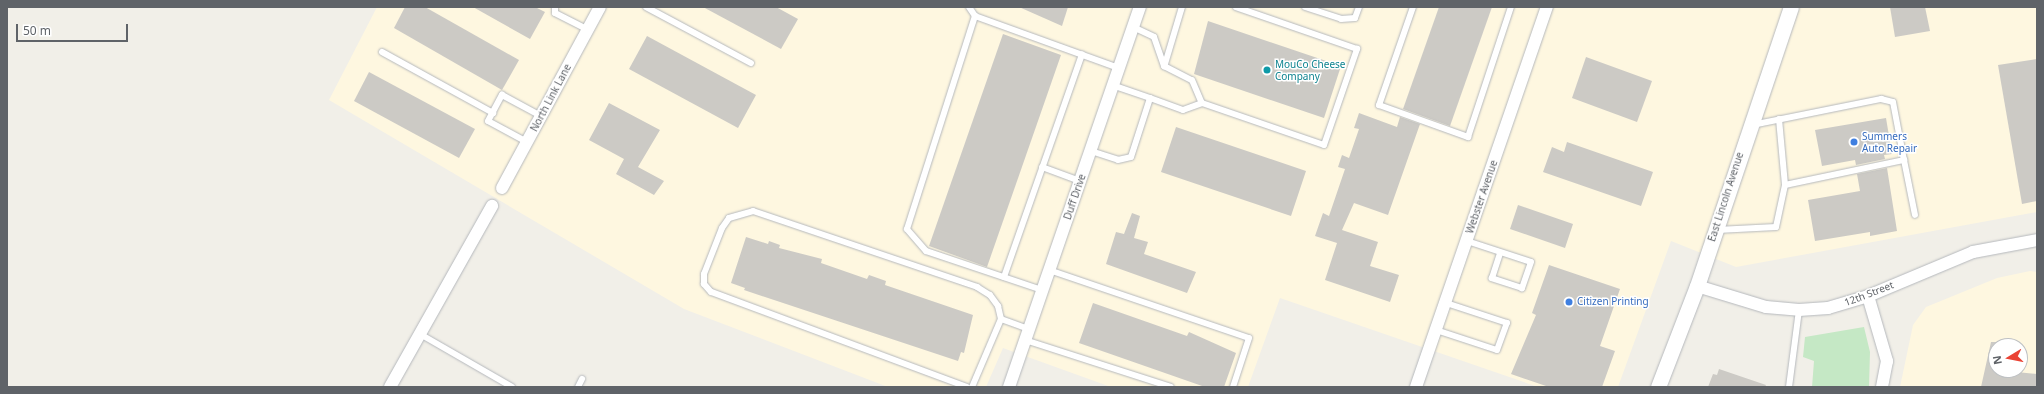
<!DOCTYPE html>
<style>
body{margin:0}
#map{position:relative;width:2044px;height:394px;overflow:hidden;background:#f1efe8;font-family:"Noto Sans",sans-serif}
div>[style]{position:absolute}
[style*='--x']{left:calc(var(--x)*1px);top:calc(var(--y)*1px);width:calc(var(--w)*1px);rotate:calc(var(--a)*1deg)}
.commercial>*{inset:0;background:#fef7e0}
.green>*{inset:0;background:#c5e8c5}
.building>*{inset:0;background:#cccac5}
.roads{filter:drop-shadow(0 0 1px #b5b8bc) drop-shadow(0 0 1px #b5b8bc)}
.service>*{height:6px;margin:-3px;padding:0 3px;transform-origin:3px;border-radius:3px;background:#fff}
.minor>*{height:12px;margin:-6px;padding:0 6px;transform-origin:6px;border-radius:6px;background:#fff}
.tertiary>*{height:15px;margin:-7.5px;padding:0 7.5px;transform-origin:7.5px;border-radius:7.5px;background:#fff}
.dots>*{width:11px;height:11px;translate:-50% -50%;box-sizing:border-box;border:2px solid #fff;border-radius:50%}
span{translate:-50% -50%;white-space:nowrap;text-align:center;line-height:1.15;-webkit-text-stroke:3px #fff;paint-order:stroke}
.culture-label{font-size:10px;color:#0d838f}
.left{translate:0 -50%;text-align:left}
.street-label{font-size:10px;color:#5f6368}
.shop-label{font-size:10px;color:#366cbe}
.frame{position:absolute;inset:0;border:8px solid #5f6368;pointer-events:none}
.north{position:absolute;left:1988px;top:338px;width:40px;height:40px;box-sizing:border-box;background:#fff;border:1px solid #bfc1c3;border-radius:50%;rotate:260deg;font-size:11px;font-weight:700;line-height:16px;text-align:center;color:#5f6368}
.north::after{content:'';display:block;margin:auto;width:14px;height:18px;background:#ea4335;clip-path:polygon(50% 0,100% 100%,50% 72%,0 100%)}
.scale{position:absolute;left:16px;top:24px;width:112px;height:18px;box-sizing:border-box;border:2px solid #5f6368;border-top:0;padding-left:5px;font-size:12px;line-height:14px;white-space:nowrap;color:#5f6368;-webkit-text-stroke:3px #fff;paint-order:stroke}
</style>
<div id="map">
<div class="commercial">
<div style="clip-path:polygon(377px 7px,2037px 7px,2037px 212px,1736px 267px,1671px 241px,1618px 387px,1538px 387px,1280px 298px,1248px 387px,1111px 387px,1003px 348px,986px 387px,888px 387px,684px 309px,329px 100px)"></div>
<div style="clip-path:polygon(evenodd,2030px 271px,2037px 272px,2037px 387px,1900px 387px,1913px 325px,1926px 307px,1997px 278px,2030px 271px,1996px 346px,2020px 346px,2020px 370px,1996px 370px,1996px 346px)"></div>
</div>
<div class="green">
<div style="clip-path:polygon(1864px 327px,1870px 352px,1869px 387px,1812px 387px,1814px 361px,1803px 357px,1805px 337px)"></div>
</div>
<div class="building">
<div style="clip-path:polygon(405px 7px,425px 7px,519px 60px,502px 90px,394px 28px)"></div>
<div style="clip-path:polygon(473px 7px,535px 7px,545px 12px,530px 39px)"></div>
<div style="clip-path:polygon(703px 7px,776px 7px,798px 19px,781px 49px)"></div>
<div style="clip-path:polygon(1019px 7px,1068px 7px,1062px 26px)"></div>
<div style="clip-path:polygon(1439px 7px,1492px 7px,1450px 126px,1403px 109px)"></div>
<div style="clip-path:polygon(1890px 7px,1925px 7px,1930px 31px,1895px 37px)"></div>
<div style="clip-path:polygon(1208px 21px,1341px 66px,1324px 118px,1194px 74px)"></div>
<div style="clip-path:polygon(1003px 34px,1061px 55px,987px 267px,929px 246px)"></div>
<div style="clip-path:polygon(647px 36px,756px 95px,738px 128px,629px 69px)"></div>
<div style="clip-path:polygon(1586px 57px,1652px 81px,1637px 122px,1572px 98px)"></div>
<div style="clip-path:polygon(2037px 59px,2037px 201px,2022px 204px,1998px 65px)"></div>
<div style="clip-path:polygon(369px 72px,475px 129px,459px 158px,354px 101px)"></div>
<div style="clip-path:polygon(609px 103px,660px 130px,638px 167px,664px 181px,654px 195px,616px 174px,624px 159px,589px 140px)"></div>
<div style="clip-path:polygon(1359px 113px,1397px 127px,1400px 117px,1420px 124px,1388px 215px,1354px 203px,1342px 230px,1378px 242px,1370px 266px,1399px 275px,1390px 302px,1325px 280px,1337px 243px,1315px 236px,1323px 213px,1329px 216px,1345px 169px,1338px 167px,1342px 155px,1349px 158px,1359px 129px,1354px 128px)"></div>
<div style="clip-path:polygon(1886px 118px,1892px 154px,1884px 155px,1885px 159px,1856px 165px,1855px 160px,1822px 166px,1815px 130px)"></div>
<div style="clip-path:polygon(1176px 127px,1306px 171px,1291px 216px,1161px 172px)"></div>
<div style="clip-path:polygon(1567px 142px,1653px 172px,1641px 206px,1543px 172px,1552px 147px,1564px 152px)"></div>
<div style="clip-path:polygon(1887px 168px,1897px 231px,1870px 236px,1870px 232px,1815px 241px,1808px 200px,1860px 191px,1857px 174px)"></div>
<div style="clip-path:polygon(1518px 205px,1573px 224px,1565px 248px,1510px 229px)"></div>
<div style="clip-path:polygon(1132px 213px,1140px 216px,1134px 238px,1148px 242px,1144px 254px,1196px 272px,1187px 293px,1106px 264px,1116px 232px,1124px 234px)"></div>
<div style="clip-path:polygon(746px 237px,768px 244px,769px 241px,780px 245px,779px 248px,822px 259px,821px 263px,867px 279px,869px 275px,886px 281px,885px 285px,973px 315px,964px 353px,961px 352px,958px 361px,744px 290px,745px 288px,731px 283px)"></div>
<div style="clip-path:polygon(1549px 265px,1620px 289px,1600px 346px,1615px 351px,1602px 387px,1549px 387px,1511px 374px,1536px 315px,1532px 313px)"></div>
<div style="clip-path:polygon(1093px 303px,1187px 336px,1189px 332px,1236px 353px,1224px 387px,1205px 387px,1079px 343px)"></div>
<div style="clip-path:polygon(1991px 342px,1996px 342px,1996px 370px,2037px 374px,2037px 387px,1981px 387px)"></div>
<div style="clip-path:polygon(1719px 369px,1766px 385px,1765px 387px,1708px 387px,1713px 374px,1717px 375px)"></div>
</div>
<div class="roads">
<div class="service">
<div style="--x:555;--y:7;--w:6;--a:90"></div>
<div style="--x:555;--y:13;--w:37;--a:27"></div>
<div style="--x:646;--y:7;--w:119;--a:28.1"></div>
<div style="--x:969;--y:7;--w:11;--a:56"></div>
<div style="--x:1305;--y:7;--w:38;--a:18"></div>
<div style="--x:1341;--y:19;--w:14;--a:-4"></div>
<div style="--x:1355;--y:18;--w:12;--a:-70"></div>
<div style="--x:1413;--y:7;--w:104;--a:109.1"></div>
<div style="--x:1379;--y:105;--w:95;--a:19.8"></div>
<div style="--x:1468;--y:137;--w:137;--a:-71.7"></div>
<div style="--x:1133;--y:27;--w:23;--a:25"></div>
<div style="--x:1154;--y:37;--w:31;--a:71"></div>
<div style="--x:1164;--y:66;--w:31;--a:27"></div>
<div style="--x:1192;--y:80;--w:25;--a:67"></div>
<div style="--x:1202;--y:103;--w:129;--a:19"></div>
<div style="--x:1324;--y:145;--w:102;--a:-71"></div>
<div style="--x:1357;--y:49;--w:128;--a:-160.9"></div>
<div style="--x:382;--y:52;--w:127;--a:28.8"></div>
<div style="--x:1165;--y:64;--w:59;--a:-73.4"></div>
<div style="--x:1150;--y:98;--w:35;--a:20"></div>
<div style="--x:1183;--y:110;--w:20;--a:-20"></div>
<div style="--x:1779;--y:119;--w:66;--a:84.8"></div>
<div style="--x:1752;--y:125;--w:132;--a:-11.4"></div>
<div style="--x:1881;--y:99;--w:12;--a:14"></div>
<div style="--x:1893;--y:102;--w:59;--a:79.3"></div>
<div style="--x:527;--y:142;--w:44;--a:-151.7"></div>
<div style="--x:488;--y:121;--w:30;--a:-62"></div>
<div style="--x:502;--y:95;--w:44;--a:28.3"></div>
<div style="--x:1091;--y:151;--w:28;--a:18"></div>
<div style="--x:1118;--y:160;--w:13;--a:-13"></div>
<div style="--x:1131;--y:157;--w:62;--a:-72.1"></div>
<div style="--x:1150;--y:98;--w:39;--a:-161"></div>
<div style="--x:1042;--y:167;--w:40;--a:20.2"></div>
<div style="--x:1717;--y:230;--w:59;--a:-2.9"></div>
<div style="--x:1776;--y:227;--w:43;--a:-77.9"></div>
<div style="--x:1785;--y:185;--w:122;--a:-11.9"></div>
<div style="--x:1904;--y:160;--w:56;--a:78.7"></div>
<div style="--x:1467;--y:241;--w:67;--a:18.2"></div>
<div style="--x:1531;--y:262;--w:28;--a:109"></div>
<div style="--x:1522;--y:288;--w:32;--a:-162"></div>
<div style="--x:1492;--y:278;--w:26;--a:-72"></div>
<div style="--x:1049;--y:270;--w:211;--a:18.8"></div>
<div style="--x:1249;--y:338;--w:52;--a:108.1"></div>
<div style="--x:1004;--y:277;--w:236;--a:-70.7"></div>
<div style="--x:1042;--y:290;--w:122;--a:-161.4"></div>
<div style="--x:926;--y:251;--w:29;--a:-131"></div>
<div style="--x:907;--y:229;--w:224;--a:-72.3"></div>
<div style="--x:975;--y:16;--w:153;--a:19.9"></div>
<div style="--x:1001;--y:319;--w:30;--a:20"></div>
<div style="--x:1436;--y:330;--w:64;--a:18.2"></div>
<div style="--x:1497;--y:350;--w:29;--a:-70"></div>
<div style="--x:1507;--y:323;--w:64;--a:-161.8"></div>
<div style="--x:420;--y:334;--w:106;--a:29.9"></div>
<div style="--x:1025;--y:340;--w:153;--a:17.8"></div>
<div style="--x:578;--y:387;--w:9;--a:-63"></div>
<div style="--x:967;--y:387;--w:273;--a:-159.6"></div>
<div style="--x:711;--y:292;--w:11;--a:-131"></div>
<div style="--x:704;--y:284;--w:10;--a:-90"></div>
<div style="--x:704;--y:274;--w:49;--a:-68.6"></div>
<div style="--x:722;--y:228;--w:12;--a:-55"></div>
<div style="--x:729;--y:218;--w:25;--a:-16"></div>
<div style="--x:753;--y:211;--w:237;--a:18.7"></div>
<div style="--x:977;--y:287;--w:15;--a:32"></div>
<div style="--x:990;--y:295;--w:14;--a:54"></div>
<div style="--x:998;--y:306;--w:13;--a:77"></div>
<div style="--x:1001;--y:319;--w:74;--a:113.1"></div>
<div style="--x:1789;--y:387;--w:78;--a:-82.6"></div>
</div>
<div class="minor">
<div style="--x:502;--y:188;--w:206;--a:-61.6"></div>
<div style="--x:1697;--y:286;--w:72;--a:16.9"></div>
<div style="--x:1766;--y:307;--w:33;--a:5"></div>
<div style="--x:1799;--y:310;--w:29;--a:-4"></div>
<div style="--x:1828;--y:308;--w:42;--a:-16.7"></div>
<div style="--x:1868;--y:296;--w:114;--a:-22.7"></div>
<div style="--x:1973;--y:252;--w:65;--a:-10.6"></div>
<div style="--x:1868;--y:296;--w:68;--a:73.7"></div>
<div style="--x:1887;--y:361;--w:26;--a:101"></div>
<div style="--x:390;--y:387;--w:208;--a:-60.6"></div>
<div style="--x:1009;--y:387;--w:402;--a:-71"></div>
<div style="--x:1416;--y:387;--w:402;--a:-71"></div>
</div>
<div class="tertiary">
<div style="--x:1658;--y:387;--w:108;--a:-68.9"></div>
<div style="--x:1697;--y:286;--w:294;--a:-71.4"></div>
</div>
</div>
<div class="dots">
<div style="left:1267px;top:70px;background:#0f9aa8"></div>
<div style="left:1854px;top:142px;background:#3f7fe0"></div>
<div style="left:1569px;top:302px;background:#3f7fe0"></div>
</div>
<div class="culture-label">
<span class="left" style="left:1275px;top:70px">MouCo Cheese<br>Company</span>
</div>
<div class="street-label">
<span style="left:551px;top:98px;rotate:-62deg">North Link Lane</span>
<span style="left:1075px;top:197px;rotate:-71deg">Duff Drive</span>
<span style="left:1482px;top:197px;rotate:-71deg">Webster Avenue</span>
<span style="left:1726px;top:197px;rotate:-72deg">East Lincoln Avenue</span>
<span style="left:1869px;top:294px;rotate:-21deg">12th Street</span>
</div>
<div class="shop-label">
<span class="left" style="left:1862px;top:142px">Summers<br>Auto Repair</span>
<span class="left" style="left:1577px;top:302px">Citizen Printing</span>
</div>
<div class="frame"></div>
<div class="north">N</div>
<div class="scale">50 m</div>
</div>
